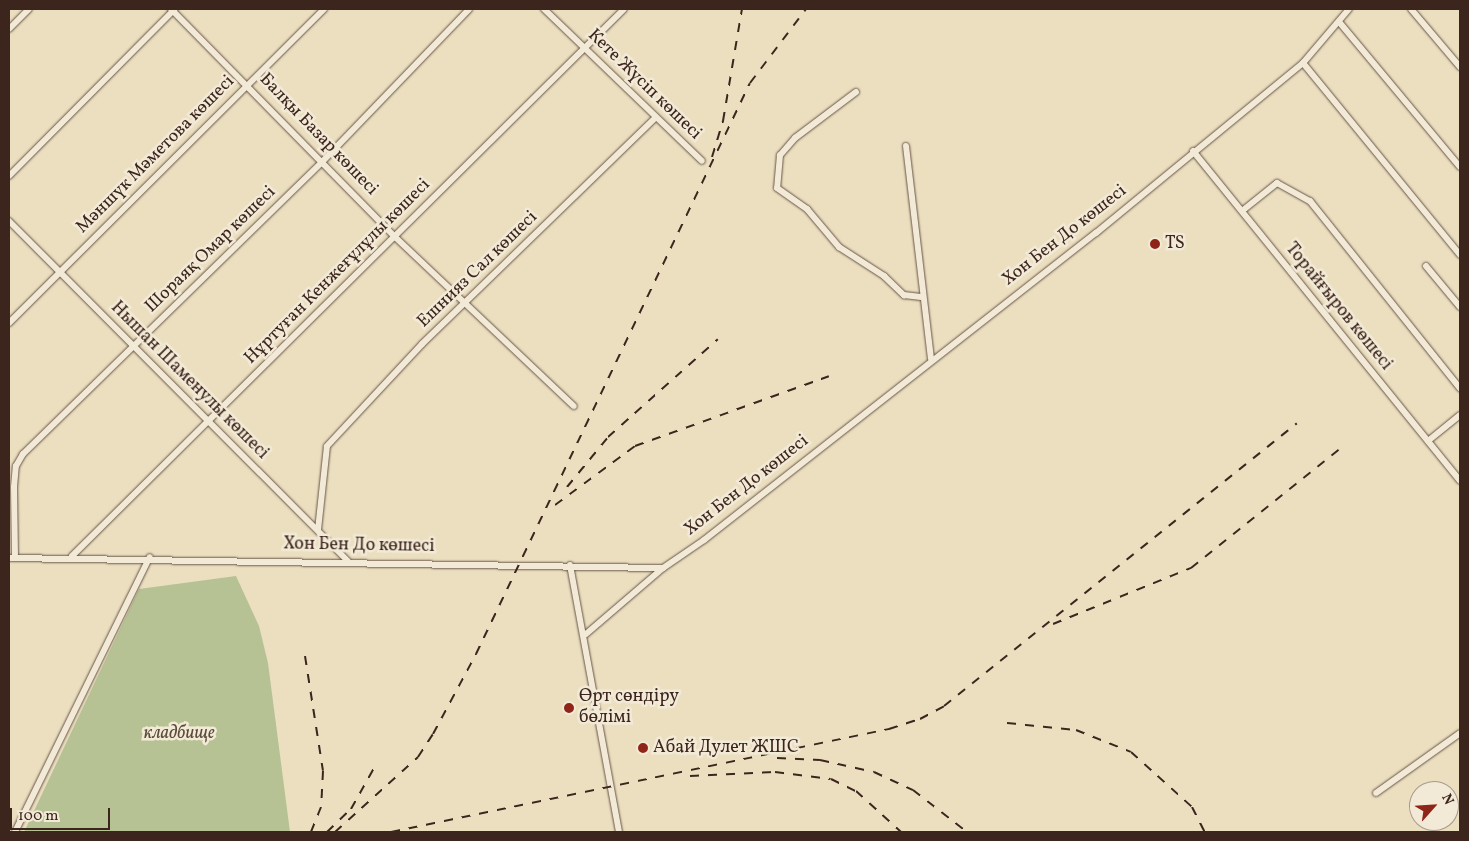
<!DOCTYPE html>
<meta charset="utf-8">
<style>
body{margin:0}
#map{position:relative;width:1469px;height:841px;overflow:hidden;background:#ebdfc0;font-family:Vollkorn,serif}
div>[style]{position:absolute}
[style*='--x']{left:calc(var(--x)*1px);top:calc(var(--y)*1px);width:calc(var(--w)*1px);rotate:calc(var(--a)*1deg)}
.green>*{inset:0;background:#b6c293}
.roads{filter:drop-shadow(0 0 1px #685446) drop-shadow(0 0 1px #685446)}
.minor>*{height:6px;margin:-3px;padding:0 3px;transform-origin:3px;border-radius:3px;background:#f2ead6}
.rail>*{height:2px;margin-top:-1px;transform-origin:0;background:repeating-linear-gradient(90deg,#3c251d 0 9px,transparent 0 18px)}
.dots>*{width:14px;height:14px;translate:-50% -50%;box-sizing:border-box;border:2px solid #f2ead6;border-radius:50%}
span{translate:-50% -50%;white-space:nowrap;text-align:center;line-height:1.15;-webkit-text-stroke:5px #f2ead6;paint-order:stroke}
.street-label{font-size:18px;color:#3c251d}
.poi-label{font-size:18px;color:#3c251d}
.left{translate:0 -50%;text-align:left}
.park-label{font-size:18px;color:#5a4c3a;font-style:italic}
.frame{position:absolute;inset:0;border:10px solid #3c251d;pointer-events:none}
.north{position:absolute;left:1409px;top:781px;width:50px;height:50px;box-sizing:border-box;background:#f2ead6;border:1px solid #a99b8c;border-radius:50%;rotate:64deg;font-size:14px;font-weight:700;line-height:20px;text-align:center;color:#3c251d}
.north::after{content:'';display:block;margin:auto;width:18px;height:22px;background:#8f2418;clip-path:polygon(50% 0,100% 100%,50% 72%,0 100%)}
.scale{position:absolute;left:10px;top:808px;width:100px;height:22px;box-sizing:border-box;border:2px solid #3c251d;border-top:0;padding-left:6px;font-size:15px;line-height:18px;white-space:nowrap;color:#3c251d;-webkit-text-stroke:4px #f2ead6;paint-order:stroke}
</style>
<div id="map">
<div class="green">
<div style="clip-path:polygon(236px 576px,259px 626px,268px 663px,290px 832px,24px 832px,139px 589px)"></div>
</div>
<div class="roads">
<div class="minor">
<div style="--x:171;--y:9;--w:320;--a:45.5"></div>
<div style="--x:395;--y:237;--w:246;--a:43.4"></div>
<div style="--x:544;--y:9;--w:219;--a:43.9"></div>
<div style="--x:1411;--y:9;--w:76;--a:49.8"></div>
<div style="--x:1340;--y:23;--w:187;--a:50.2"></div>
<div style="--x:9;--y:29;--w:28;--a:-45"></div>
<div style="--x:1303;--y:63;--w:248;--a:50.7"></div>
<div style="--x:856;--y:92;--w:76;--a:143"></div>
<div style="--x:795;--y:138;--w:23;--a:131"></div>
<div style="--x:780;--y:155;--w:33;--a:95"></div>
<div style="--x:777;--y:188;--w:37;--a:35"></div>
<div style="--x:807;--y:209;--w:50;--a:49.9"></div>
<div style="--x:839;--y:247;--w:54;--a:32.8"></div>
<div style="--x:884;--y:276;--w:28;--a:44"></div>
<div style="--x:904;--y:295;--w:17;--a:7"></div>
<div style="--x:906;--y:146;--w:214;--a:83.3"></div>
<div style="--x:1193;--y:151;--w:424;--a:51"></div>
<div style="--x:9;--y:176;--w:235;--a:-45.2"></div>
<div style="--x:1242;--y:211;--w:45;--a:-38.7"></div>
<div style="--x:1277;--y:183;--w:38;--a:29"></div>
<div style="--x:1310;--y:201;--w:240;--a:51.3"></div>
<div style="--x:9;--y:221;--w:480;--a:45.1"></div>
<div style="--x:1426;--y:266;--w:53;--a:50.3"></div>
<div style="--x:9;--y:323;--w:445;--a:-44.9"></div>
<div style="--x:1428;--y:441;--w:41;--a:-39.1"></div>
<div style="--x:318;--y:530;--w:84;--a:-83.9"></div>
<div style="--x:327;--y:446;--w:139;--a:-47"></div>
<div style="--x:422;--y:344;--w:323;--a:-44.1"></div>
<div style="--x:72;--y:556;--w:777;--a:-44.74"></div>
<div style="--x:9;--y:558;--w:654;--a:0.88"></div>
<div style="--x:663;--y:568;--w:50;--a:-34.3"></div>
<div style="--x:704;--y:540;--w:498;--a:-38.1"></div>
<div style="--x:1096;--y:233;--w:268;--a:-39.4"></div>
<div style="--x:1303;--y:63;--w:71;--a:-49.6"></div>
<div style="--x:15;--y:558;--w:71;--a:-90.8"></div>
<div style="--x:14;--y:487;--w:21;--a:-85"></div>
<div style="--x:16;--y:466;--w:14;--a:-60"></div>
<div style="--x:23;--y:454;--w:418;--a:-44.3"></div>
<div style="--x:322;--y:162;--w:212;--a:-46.1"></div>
<div style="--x:570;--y:565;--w:271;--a:79.6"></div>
<div style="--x:586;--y:634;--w:101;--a:-40.6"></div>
<div style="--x:1376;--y:793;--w:103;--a:-35.5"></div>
<div style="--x:15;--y:832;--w:306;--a:-63.9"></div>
</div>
</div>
<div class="rail">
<div style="--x:712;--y:157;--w:38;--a:-73"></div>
<div style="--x:723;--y:121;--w:114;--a:-80.4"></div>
<div style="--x:567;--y:487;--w:65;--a:-50.6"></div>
<div style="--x:608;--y:437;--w:147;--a:-41.7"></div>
<div style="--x:555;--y:505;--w:99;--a:-36.4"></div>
<div style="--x:635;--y:446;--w:206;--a:-19.8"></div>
<div style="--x:1053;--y:624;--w:149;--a:-22.1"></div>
<div style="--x:1191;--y:568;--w:192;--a:-38.7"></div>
<div style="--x:305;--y:656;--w:116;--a:81.1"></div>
<div style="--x:323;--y:771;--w:36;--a:93"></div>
<div style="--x:321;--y:807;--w:27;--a:112"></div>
<div style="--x:1007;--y:723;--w:69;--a:5.8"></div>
<div style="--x:1076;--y:730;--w:59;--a:21.8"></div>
<div style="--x:1131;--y:752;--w:82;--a:42"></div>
<div style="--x:1192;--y:807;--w:28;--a:63"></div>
<div style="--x:777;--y:758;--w:43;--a:2.7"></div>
<div style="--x:820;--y:760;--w:55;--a:12.5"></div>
<div style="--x:874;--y:772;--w:43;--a:24.8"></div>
<div style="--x:913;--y:790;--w:68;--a:37.9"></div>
<div style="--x:690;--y:776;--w:85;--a:-2.7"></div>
<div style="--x:775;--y:772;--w:56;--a:7.1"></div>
<div style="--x:831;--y:779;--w:28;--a:26"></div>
<div style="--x:856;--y:791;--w:61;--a:42.3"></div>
<div style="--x:327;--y:832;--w:33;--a:-44"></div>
<div style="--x:351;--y:809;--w:47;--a:-60.7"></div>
<div style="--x:335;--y:832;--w:112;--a:-42.1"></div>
<div style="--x:418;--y:757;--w:27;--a:-57"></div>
<div style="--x:433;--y:734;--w:91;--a:-61.7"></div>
<div style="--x:476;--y:654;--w:633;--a:-64.37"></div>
<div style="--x:750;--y:83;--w:93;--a:-52.9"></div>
<div style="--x:391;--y:832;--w:509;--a:-11.69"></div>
<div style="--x:889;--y:729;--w:33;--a:-18"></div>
<div style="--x:920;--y:719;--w:27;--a:-28"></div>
<div style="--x:944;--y:706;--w:452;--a:-38.7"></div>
</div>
<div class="dots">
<div style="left:1155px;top:244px;background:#8f2418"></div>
<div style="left:569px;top:708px;background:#8f2418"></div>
<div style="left:643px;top:748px;background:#8f2418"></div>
</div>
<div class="street-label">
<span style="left:644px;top:85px;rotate:44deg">Кете Жүсіп көшесі</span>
<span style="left:318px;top:135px;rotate:46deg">Балқы Базар көшесі</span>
<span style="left:156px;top:155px;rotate:-45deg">Мәншүк Мәметова көшесі</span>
<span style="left:1065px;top:236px;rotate:-38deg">Хон Бен До көшесі</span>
<span style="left:211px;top:250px;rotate:-44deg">Шораяқ Омар көшесі</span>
<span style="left:478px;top:270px;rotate:-44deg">Ешнияз Сал көшесі</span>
<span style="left:338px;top:272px;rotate:-45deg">Нұртуған Кенжеғұлұлы көшесі</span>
<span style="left:1338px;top:307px;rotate:51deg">Торайғыров көшесі</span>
<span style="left:189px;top:381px;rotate:45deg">Нышан Шаменулы көшесі</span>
<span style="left:747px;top:486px;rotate:-38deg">Хон Бен До көшесі</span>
<span style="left:359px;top:546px;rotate:1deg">Хон Бен До көшесі</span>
</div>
<div class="poi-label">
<span class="left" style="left:1165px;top:244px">TS</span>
<span class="left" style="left:579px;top:708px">Өрт сөндіру<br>бөлімі</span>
<span class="left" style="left:653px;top:748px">Абай Дулет ЖШС</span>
</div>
<div class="park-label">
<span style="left:179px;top:734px">кладбище</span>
</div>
<div class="frame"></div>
<div class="north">N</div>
<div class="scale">100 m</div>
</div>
